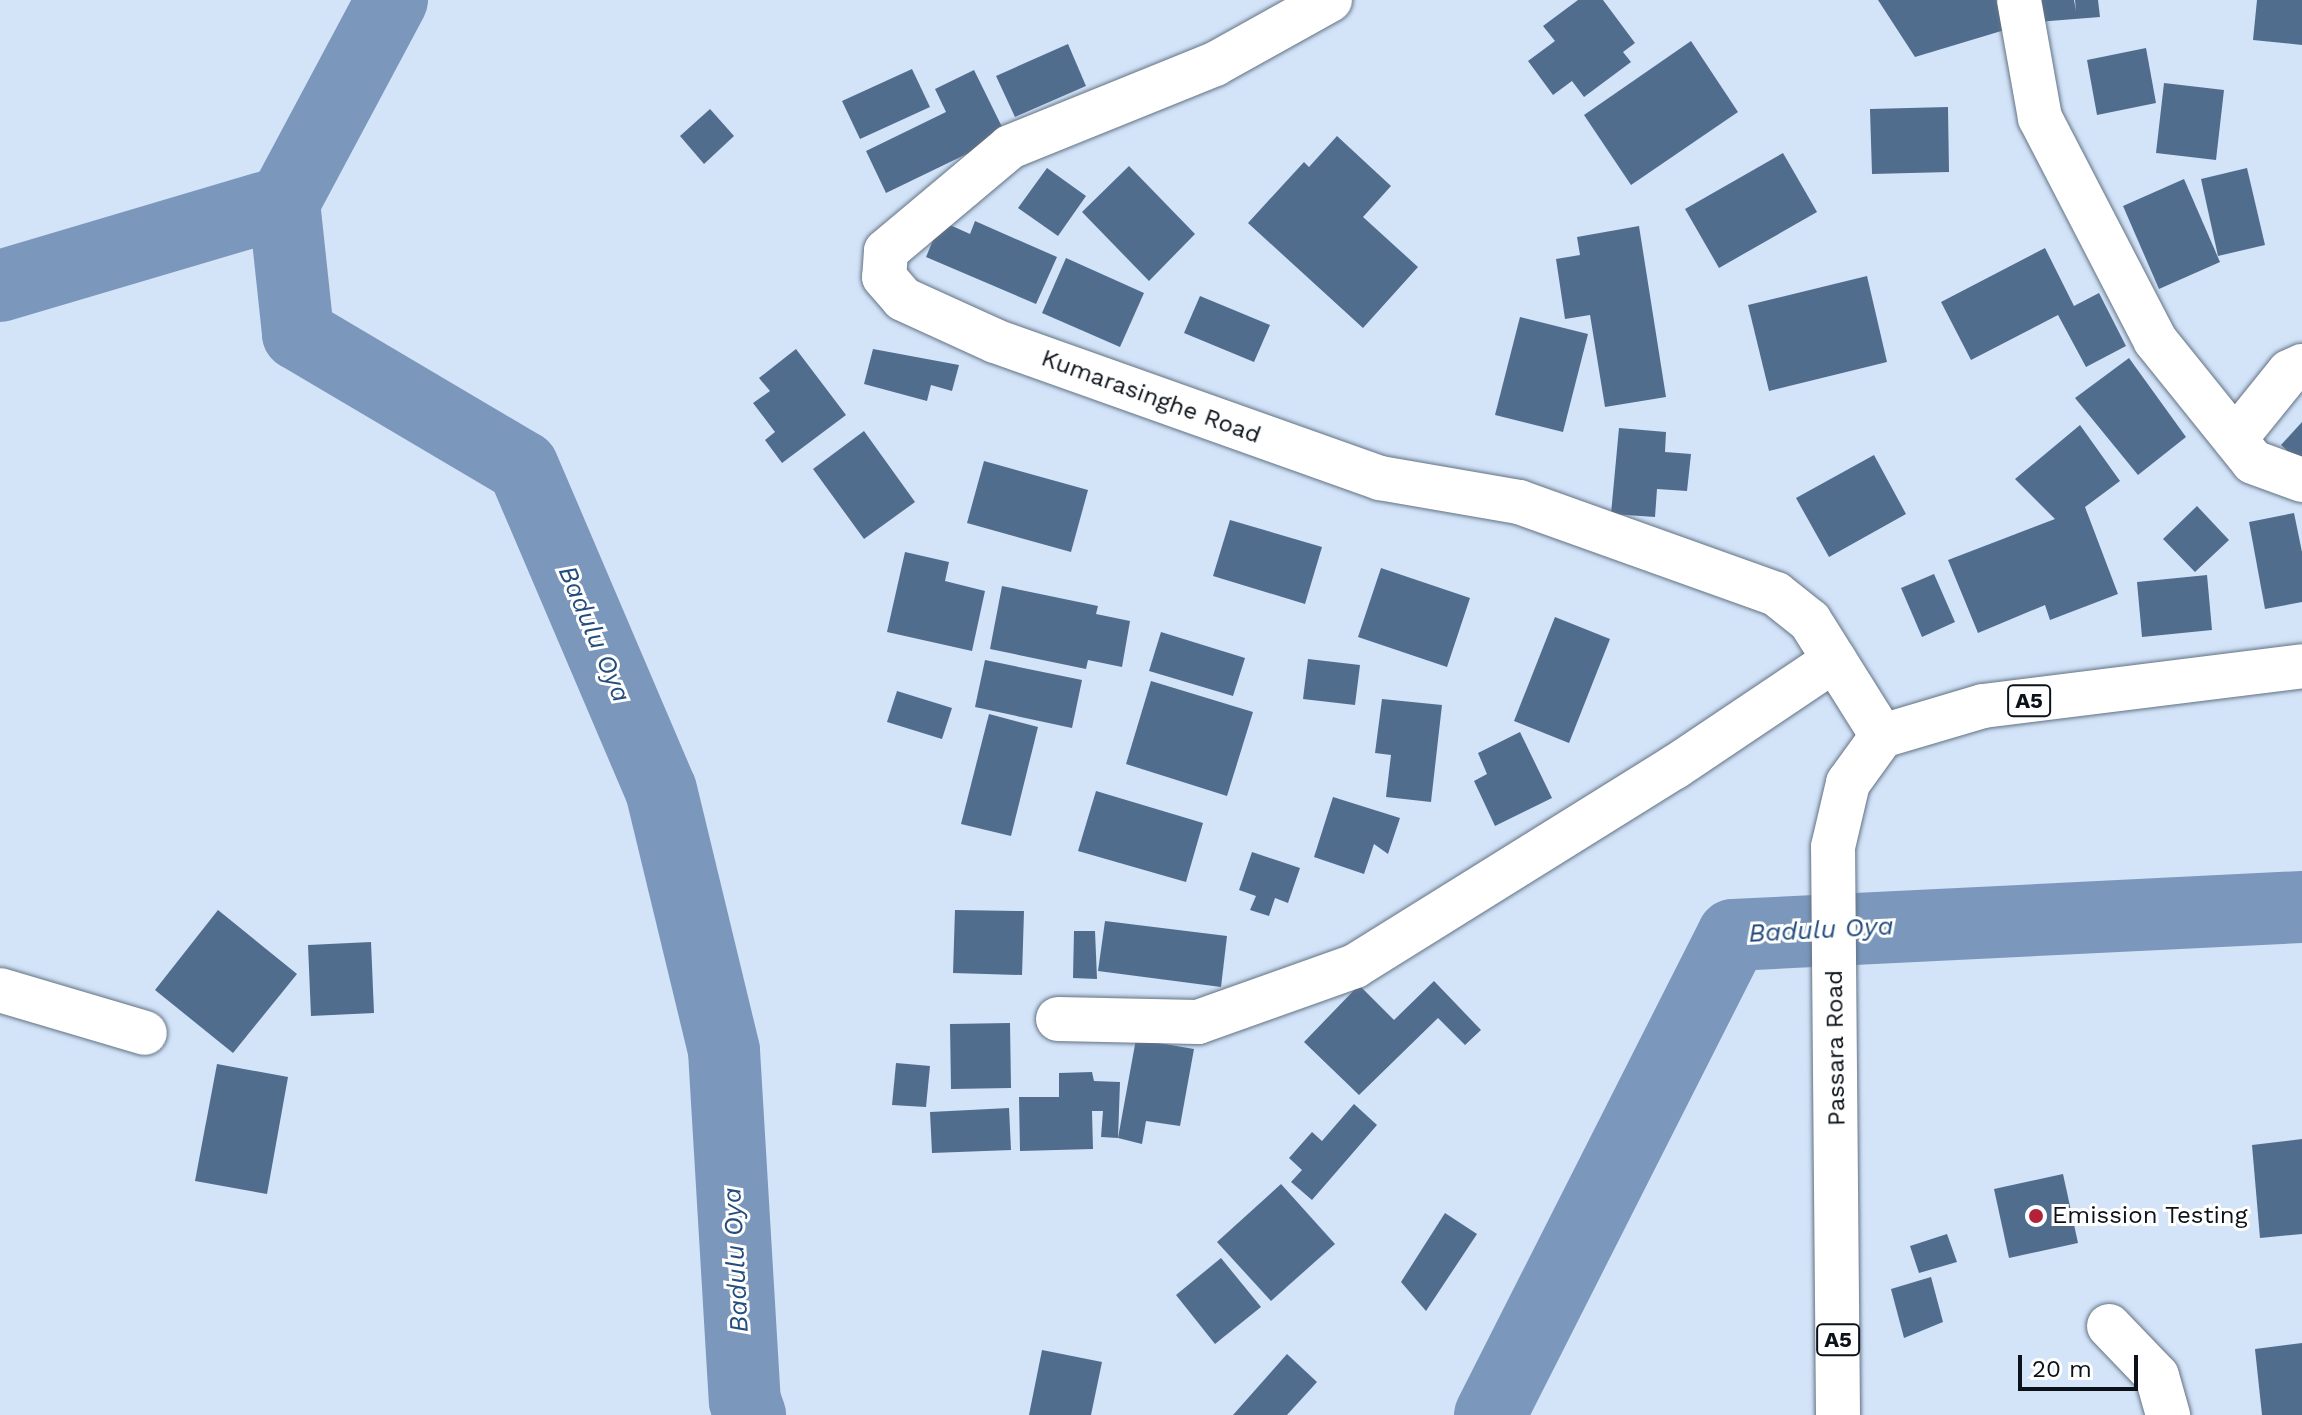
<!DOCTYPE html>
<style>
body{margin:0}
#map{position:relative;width:2302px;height:1415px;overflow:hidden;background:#d3e4f9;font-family:"Work Sans",sans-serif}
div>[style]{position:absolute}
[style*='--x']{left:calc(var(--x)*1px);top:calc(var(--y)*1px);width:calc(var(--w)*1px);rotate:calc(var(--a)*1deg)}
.river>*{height:72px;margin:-36px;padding:0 36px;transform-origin:36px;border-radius:36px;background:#7b98bc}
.building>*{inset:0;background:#516d8e}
.roads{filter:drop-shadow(0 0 2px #637284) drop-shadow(0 0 2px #637284)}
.minor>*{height:44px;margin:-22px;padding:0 22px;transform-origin:22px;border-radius:22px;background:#fff}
.highway>*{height:44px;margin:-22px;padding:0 22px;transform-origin:22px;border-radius:22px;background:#fff}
.dots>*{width:22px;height:22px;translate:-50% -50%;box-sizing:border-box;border:4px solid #fff;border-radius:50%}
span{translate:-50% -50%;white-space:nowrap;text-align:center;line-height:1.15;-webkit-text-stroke:6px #fff;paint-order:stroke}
.shield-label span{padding:2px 6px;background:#fff;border:2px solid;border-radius:6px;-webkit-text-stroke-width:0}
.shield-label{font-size:22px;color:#0c1219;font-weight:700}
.street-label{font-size:24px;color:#0c1219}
.poi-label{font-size:24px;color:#0c1219}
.left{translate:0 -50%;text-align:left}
.water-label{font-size:26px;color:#244d7d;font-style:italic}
.scale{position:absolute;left:2018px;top:1355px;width:120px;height:36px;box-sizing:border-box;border:4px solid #0c1219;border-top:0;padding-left:10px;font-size:24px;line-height:28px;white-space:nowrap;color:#0c1219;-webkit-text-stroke:6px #fff;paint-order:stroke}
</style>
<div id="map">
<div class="river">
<div style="--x:392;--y:0;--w:229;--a:118.1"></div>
<div style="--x:284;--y:202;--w:133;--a:83.9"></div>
<div style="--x:298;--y:334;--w:261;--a:30.6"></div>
<div style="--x:523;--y:467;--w:351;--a:66.9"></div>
<div style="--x:661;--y:790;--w:268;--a:76.4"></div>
<div style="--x:724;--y:1051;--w:351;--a:86.6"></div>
<div style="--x:745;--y:1401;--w:15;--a:70"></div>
<div style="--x:0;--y:286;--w:296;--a:-16.5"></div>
<div style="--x:1490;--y:1415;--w:538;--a:-63.15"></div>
<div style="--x:1733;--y:935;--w:570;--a:-2.82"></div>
</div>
<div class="building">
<div style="clip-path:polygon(1578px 0,1603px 0,1635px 43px,1623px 52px,1631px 62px,1584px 97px,1572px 81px,1553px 95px,1528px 61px,1555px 41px,1543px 26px)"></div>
<div style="clip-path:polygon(1878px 0,2003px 0,2008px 29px,1915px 57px)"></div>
<div style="clip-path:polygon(2034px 0,2074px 0,2076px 11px,2075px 0,2098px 0,2100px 17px,2037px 22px)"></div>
<div style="clip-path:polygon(2257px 0,2302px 0,2302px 45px,2253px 40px)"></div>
<div style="clip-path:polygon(1691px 41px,1738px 112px,1631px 185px,1584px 115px)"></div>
<div style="clip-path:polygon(1068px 44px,1086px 86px,1015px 117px,996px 76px)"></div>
<div style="clip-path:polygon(2146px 48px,2156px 103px,2097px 115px,2087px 60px)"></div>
<div style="clip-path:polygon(912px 69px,930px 107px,860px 139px,842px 101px)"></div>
<div style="clip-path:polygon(974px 70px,1006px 135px,886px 193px,866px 151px,946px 112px,935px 89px)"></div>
<div style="clip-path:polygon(2164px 83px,2224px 90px,2216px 160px,2156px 153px)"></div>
<div style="clip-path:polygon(1948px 107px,1949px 172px,1872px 174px,1870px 109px)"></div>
<div style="clip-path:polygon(710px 109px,734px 136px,704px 164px,680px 136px)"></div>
<div style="clip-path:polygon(1337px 136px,1391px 186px,1363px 217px,1418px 267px,1363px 328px,1248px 223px,1304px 162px,1309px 167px)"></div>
<div style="clip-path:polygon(1783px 153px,1817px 212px,1719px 268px,1685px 209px)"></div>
<div style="clip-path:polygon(1129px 166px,1195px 234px,1149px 281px,1082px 212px)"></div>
<div style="clip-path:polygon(1047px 168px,1086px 196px,1058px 236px,1018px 208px)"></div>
<div style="clip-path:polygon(2247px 168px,2265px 245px,2218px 256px,2201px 179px)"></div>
<div style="clip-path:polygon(2184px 179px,2220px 262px,2159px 289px,2123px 206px)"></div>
<div style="clip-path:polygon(941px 221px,970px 234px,975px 221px,1057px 257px,1036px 304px,926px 257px)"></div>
<div style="clip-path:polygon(1639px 226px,1666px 397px,1605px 407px,1590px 315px,1565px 319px,1556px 259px,1580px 255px,1577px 237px)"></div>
<div style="clip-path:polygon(2045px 248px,2074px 306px,2099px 293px,2126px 346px,2086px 367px,2058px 315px,1971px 360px,1941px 302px)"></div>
<div style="clip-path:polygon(1066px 258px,1144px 293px,1120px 347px,1042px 313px)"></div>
<div style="clip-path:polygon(1867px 276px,1887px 362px,1769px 391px,1748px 305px)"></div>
<div style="clip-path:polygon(1200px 296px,1270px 325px,1254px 362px,1184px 333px)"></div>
<div style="clip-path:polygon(1520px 317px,1588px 334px,1563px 432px,1495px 415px)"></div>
<div style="clip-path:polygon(796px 349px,846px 415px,782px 463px,765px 440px,775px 432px,753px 403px,770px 391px,759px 378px)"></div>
<div style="clip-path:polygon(873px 349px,959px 365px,952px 391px,931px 385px,927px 401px,864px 384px)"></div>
<div style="clip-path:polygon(2129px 358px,2186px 437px,2138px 475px,2075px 398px)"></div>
<div style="clip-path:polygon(2302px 422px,2302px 464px,2281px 445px)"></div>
<div style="clip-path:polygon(2080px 425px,2120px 481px,2085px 507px,2118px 594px,2050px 620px,2045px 605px,1978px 633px,1948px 560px,2055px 519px,2015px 479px)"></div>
<div style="clip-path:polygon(1619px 428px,1666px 432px,1665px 452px,1691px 454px,1687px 491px,1657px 489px,1655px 517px,1611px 514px)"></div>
<div style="clip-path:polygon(864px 431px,915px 502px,864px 539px,813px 469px)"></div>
<div style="clip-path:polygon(1874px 455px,1906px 514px,1829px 557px,1796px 498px)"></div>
<div style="clip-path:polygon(984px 461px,1088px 490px,1071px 552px,967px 523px)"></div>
<div style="clip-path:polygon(2197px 506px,2229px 540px,2195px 572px,2163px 539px)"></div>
<div style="clip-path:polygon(2294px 513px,2302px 552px,2302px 602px,2265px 609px,2249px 522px)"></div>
<div style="clip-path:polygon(1230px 520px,1322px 547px,1305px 604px,1213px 576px)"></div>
<div style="clip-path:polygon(905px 552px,949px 562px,945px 581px,985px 591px,972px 651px,887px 632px)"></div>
<div style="clip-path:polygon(1381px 568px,1470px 598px,1447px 667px,1358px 637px)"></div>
<div style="clip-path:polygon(1934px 574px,1955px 622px,1922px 637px,1901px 588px)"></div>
<div style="clip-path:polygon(2207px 575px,2212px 630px,2142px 637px,2137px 582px)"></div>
<div style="clip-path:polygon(1002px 586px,1098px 606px,1096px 614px,1130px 621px,1122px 667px,1088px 660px,1086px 669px,990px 649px)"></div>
<div style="clip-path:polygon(1555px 617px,1610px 639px,1569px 743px,1514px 721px)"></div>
<div style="clip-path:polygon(1161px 632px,1245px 658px,1233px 696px,1149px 671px)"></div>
<div style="clip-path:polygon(1308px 659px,1360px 665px,1355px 705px,1303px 699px)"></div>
<div style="clip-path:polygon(985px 660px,1082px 680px,1072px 728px,975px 707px)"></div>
<div style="clip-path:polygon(1151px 681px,1253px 712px,1227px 796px,1126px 764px)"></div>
<div style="clip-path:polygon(897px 691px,952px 708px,942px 739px,887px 722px)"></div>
<div style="clip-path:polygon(1382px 699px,1442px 705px,1431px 802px,1386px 797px,1391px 755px,1375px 753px)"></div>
<div style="clip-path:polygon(989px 714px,1038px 727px,1011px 836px,961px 824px)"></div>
<div style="clip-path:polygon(1520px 732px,1552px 798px,1495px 826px,1474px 781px,1487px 774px,1478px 753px)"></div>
<div style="clip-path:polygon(1096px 791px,1203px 823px,1186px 882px,1078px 851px)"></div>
<div style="clip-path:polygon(1333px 797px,1400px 818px,1388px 854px,1374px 844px,1364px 874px,1314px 857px)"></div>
<div style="clip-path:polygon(1252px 852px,1300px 868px,1288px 903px,1275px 898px,1269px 916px,1250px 910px,1256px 896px,1239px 890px)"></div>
<div style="clip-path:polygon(218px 910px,297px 974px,233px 1053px,155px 990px)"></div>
<div style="clip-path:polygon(955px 910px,1024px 911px,1022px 975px,953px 973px)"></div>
<div style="clip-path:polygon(1105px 921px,1227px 936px,1221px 987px,1098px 971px)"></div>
<div style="clip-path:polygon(1074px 931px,1095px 931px,1097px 979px,1073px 978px)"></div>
<div style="clip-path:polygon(371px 942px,374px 1013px,311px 1016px,308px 945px)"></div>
<div style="clip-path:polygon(1434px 981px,1481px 1030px,1465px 1045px,1438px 1018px,1359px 1095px,1304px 1042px,1359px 985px,1394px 1020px)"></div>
<div style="clip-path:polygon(1010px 1023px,1011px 1088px,951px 1089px,950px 1024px)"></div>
<div style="clip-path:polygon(1136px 1039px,1194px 1049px,1180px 1126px,1146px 1121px,1142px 1144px,1118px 1138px)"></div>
<div style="clip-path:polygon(896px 1063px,930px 1066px,926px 1107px,892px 1105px)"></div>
<div style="clip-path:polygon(217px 1064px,288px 1077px,267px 1194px,195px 1181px)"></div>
<div style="clip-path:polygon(1092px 1072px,1094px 1081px,1120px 1082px,1118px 1138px,1101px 1137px,1103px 1111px,1092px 1111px,1093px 1149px,1020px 1151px,1019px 1097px,1059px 1097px,1059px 1073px)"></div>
<div style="clip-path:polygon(1354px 1104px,1377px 1125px,1312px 1200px,1291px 1182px,1302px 1170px,1289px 1158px,1312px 1132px,1322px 1141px)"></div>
<div style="clip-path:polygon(1009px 1108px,1011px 1150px,932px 1153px,930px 1112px)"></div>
<div style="clip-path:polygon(2302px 1139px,2302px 1234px,2260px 1238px,2252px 1145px)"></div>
<div style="clip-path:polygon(2063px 1174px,2078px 1243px,2009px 1258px,1994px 1189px)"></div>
<div style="clip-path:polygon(1281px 1184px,1335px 1244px,1271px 1301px,1217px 1242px)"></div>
<div style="clip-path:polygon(1445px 1213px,1477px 1234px,1426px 1311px,1401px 1282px)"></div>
<div style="clip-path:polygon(1947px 1234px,1957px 1262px,1919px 1273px,1910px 1246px)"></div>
<div style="clip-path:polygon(1221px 1258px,1261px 1307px,1215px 1344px,1176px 1295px)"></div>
<div style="clip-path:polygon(1931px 1277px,1943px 1322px,1904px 1338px,1891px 1289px)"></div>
<div style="clip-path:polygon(2302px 1343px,2302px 1415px,2262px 1415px,2255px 1349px)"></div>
<div style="clip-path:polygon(1042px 1350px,1102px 1362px,1091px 1415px,1029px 1415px)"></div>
<div style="clip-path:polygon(1287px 1354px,1317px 1382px,1287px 1415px,1233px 1415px)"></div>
</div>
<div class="roads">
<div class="minor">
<div style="--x:1330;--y:0;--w:132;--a:150.9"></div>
<div style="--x:1215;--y:64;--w:221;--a:158"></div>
<div style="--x:1010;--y:147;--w:162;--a:140"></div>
<div style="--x:886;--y:251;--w:26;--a:94"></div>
<div style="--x:884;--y:277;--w:29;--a:49"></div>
<div style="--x:903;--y:299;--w:101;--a:24.5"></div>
<div style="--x:995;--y:341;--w:409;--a:19.6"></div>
<div style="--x:1380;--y:478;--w:141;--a:9.8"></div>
<div style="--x:1519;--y:502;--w:273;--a:19.7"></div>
<div style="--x:1776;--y:594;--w:43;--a:38.5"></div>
<div style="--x:1810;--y:621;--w:136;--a:57.9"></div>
<div style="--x:2019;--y:0;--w:120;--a:79.9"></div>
<div style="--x:2040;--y:118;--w:250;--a:62.6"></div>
<div style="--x:2155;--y:340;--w:156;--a:51.2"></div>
<div style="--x:2253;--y:462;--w:52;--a:20.2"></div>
<div style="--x:2235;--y:439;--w:86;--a:-51.1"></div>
<div style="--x:2289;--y:372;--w:14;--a:-25"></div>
<div style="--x:0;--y:990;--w:151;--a:16.5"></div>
<div style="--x:1058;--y:1019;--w:140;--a:1.2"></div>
<div style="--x:1198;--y:1022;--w:167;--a:-19.6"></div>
<div style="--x:1355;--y:966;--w:377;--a:-31.9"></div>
<div style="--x:1675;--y:767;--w:192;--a:-33.9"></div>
<div style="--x:2109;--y:1326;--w:69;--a:46.2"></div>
<div style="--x:2157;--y:1376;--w:41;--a:74.2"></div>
</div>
<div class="highway">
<div style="--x:1838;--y:1415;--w:568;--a:-90.5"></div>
<div style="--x:1833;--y:847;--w:66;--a:-76.8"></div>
<div style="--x:1848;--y:783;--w:58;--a:-54.1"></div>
<div style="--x:1882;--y:736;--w:105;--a:-16.5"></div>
<div style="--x:1983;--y:706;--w:321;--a:-7.1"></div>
</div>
</div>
<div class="dots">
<div style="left:2036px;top:1216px;background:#b42239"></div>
</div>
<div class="shield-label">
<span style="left:2029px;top:701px">A5</span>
<span style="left:1838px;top:1340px">A5</span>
</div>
<div class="street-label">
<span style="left:1151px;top:397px;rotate:20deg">Kumarasinghe Road</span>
<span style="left:1836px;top:1048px;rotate:-91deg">Passara Road</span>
</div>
<div class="poi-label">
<span class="left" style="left:2052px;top:1216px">Emission Testing</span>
</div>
<div class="water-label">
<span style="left:594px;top:634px;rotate:67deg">Badulu Oya</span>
<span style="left:1821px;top:930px;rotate:-3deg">Badulu Oya</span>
<span style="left:736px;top:1260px;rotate:-93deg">Badulu Oya</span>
</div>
<div class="scale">20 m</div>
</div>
